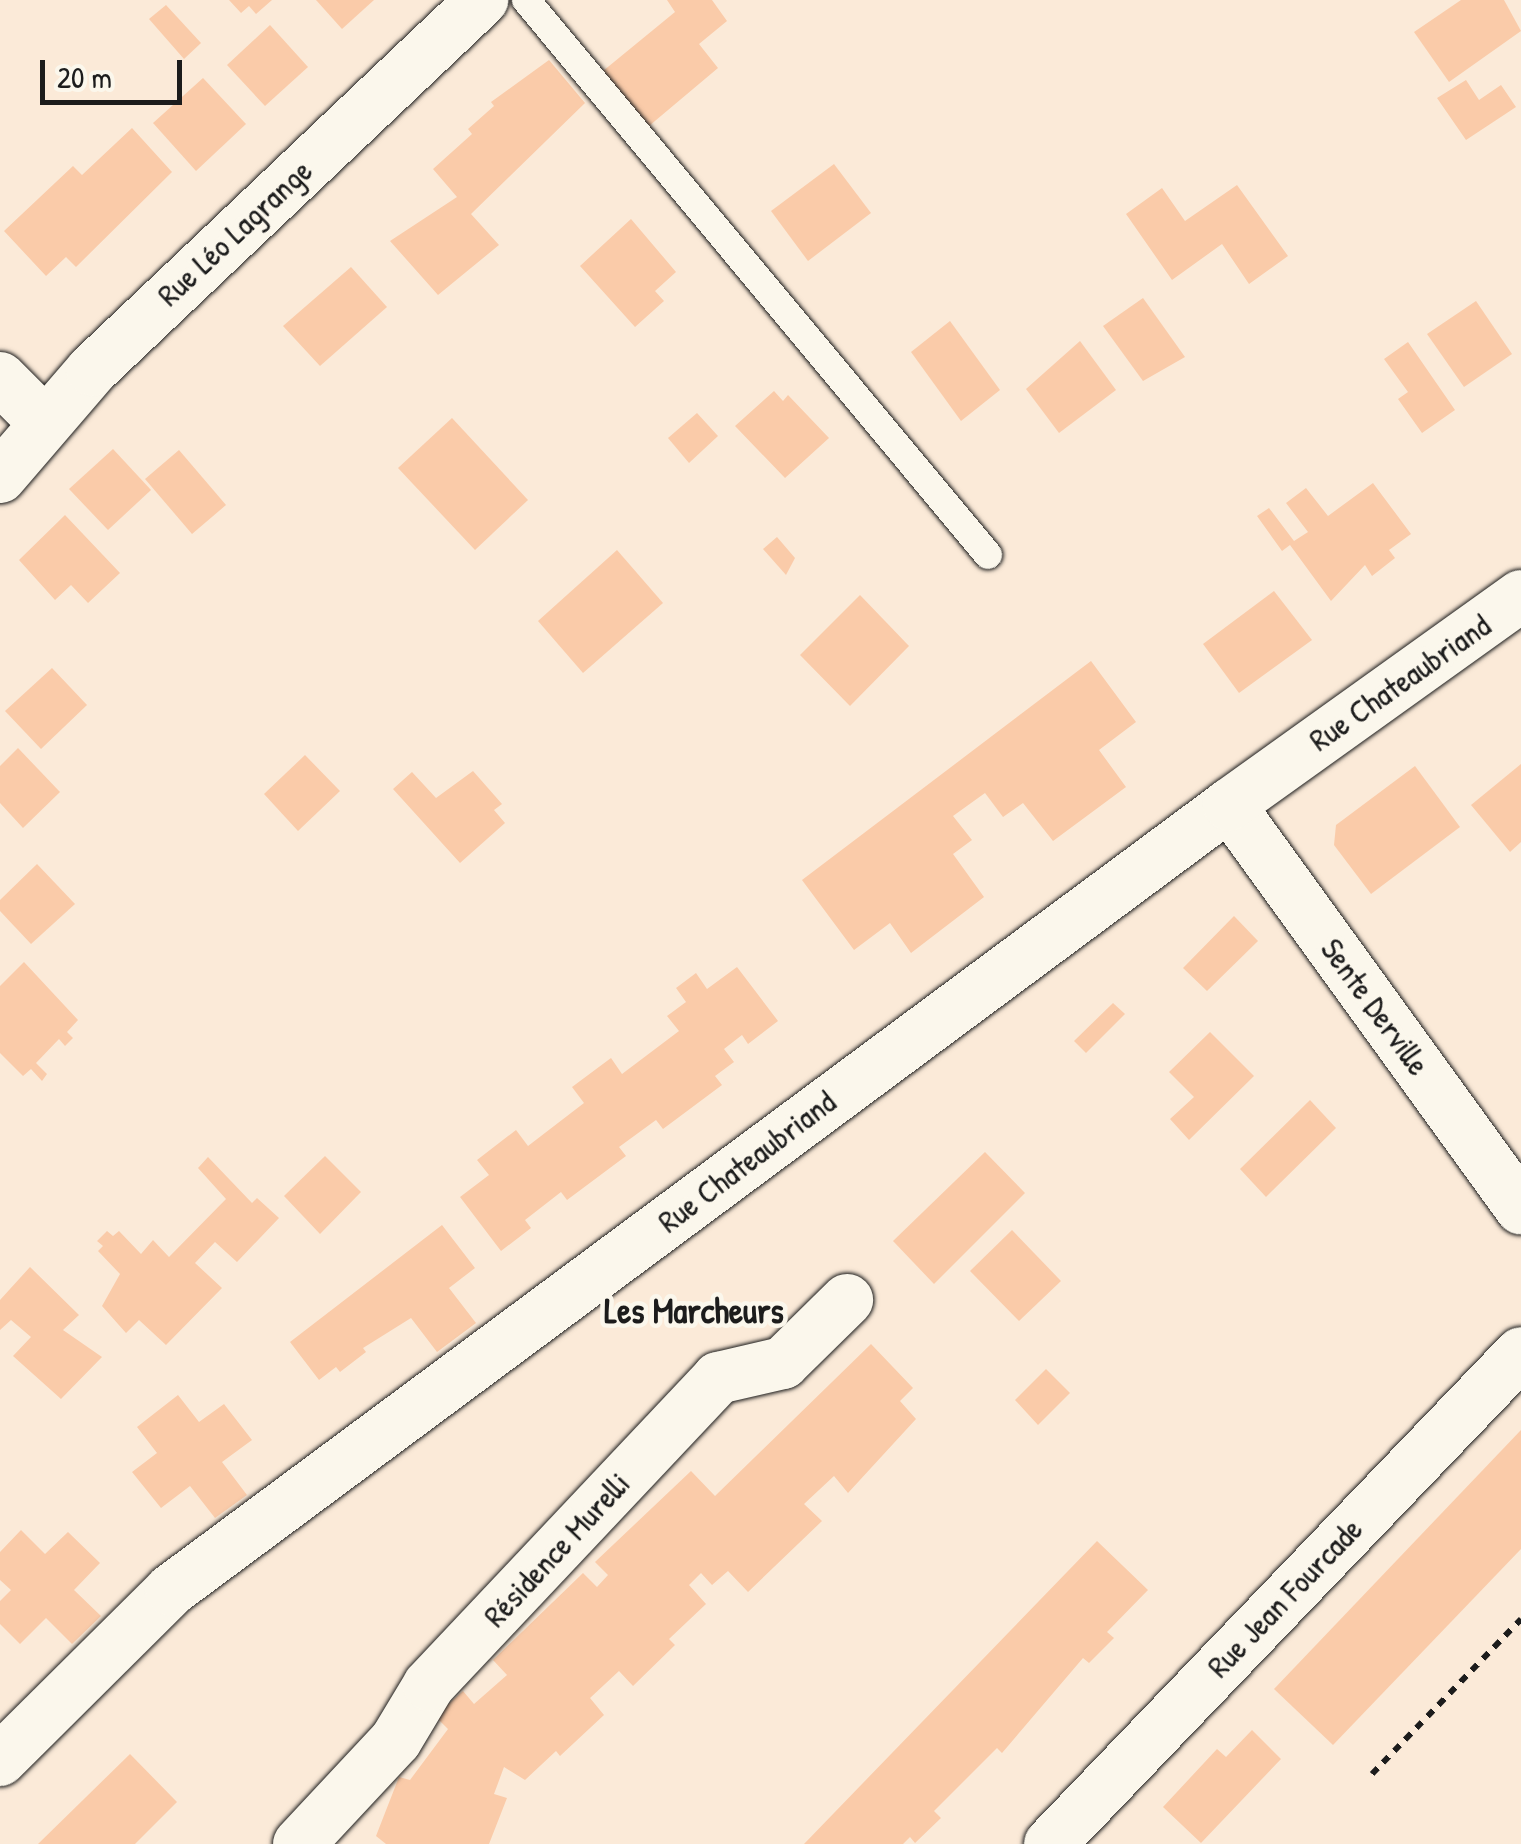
<!DOCTYPE html>
<meta charset="utf-8">
<style>
body{margin:0}
#map{position:relative;width:1521px;height:1844px;overflow:hidden;background:#fbead8;font-family:"Patrick Hand",sans-serif}
div>[style]{position:absolute}
[style*='--x']{left:calc(var(--x)*1px);top:calc(var(--y)*1px);width:calc(var(--w)*1px);rotate:calc(var(--a)*1deg)}
.building>*{inset:0;background:#facba9}
.path>*{height:6px;margin-top:-3px;transform-origin:0;background:repeating-linear-gradient(90deg,#1c1c1c 0 8px,transparent 0 16px)}
.roads{filter:drop-shadow(0 0 2px #1c1c1c) drop-shadow(0 0 2px #1c1c1c)}
.lane>*{height:28px;margin:-14px;padding:0 14px;transform-origin:14px;border-radius:14px;background:#fbf7ec}
.street>*{height:52px;margin:-26px;padding:0 26px;transform-origin:26px;border-radius:26px;background:#fbf7ec}
span{translate:-50% -50%;white-space:nowrap;text-align:center;line-height:1.15;-webkit-text-stroke:9px #fbf7ec;paint-order:stroke}
.street-label{font-size:32px;color:#1c1c1c}
.neighbourhood-label{font-size:35px;color:#1c1c1c;font-weight:700}
.scale{position:absolute;left:40px;top:60px;width:142px;height:45px;box-sizing:border-box;border:5px solid #1c1c1c;border-top:0;padding-left:12px;font-size:30px;line-height:35px;white-space:nowrap;color:#1c1c1c;-webkit-text-stroke:8px #fbf7ec;paint-order:stroke}
</style>
<div id="map">
<div class="building">
<div style="clip-path:polygon(229px 0,272px 0,256px 14px,249px 6px,241px 13px)"></div>
<div style="clip-path:polygon(316px 0,374px 0,342px 29px)"></div>
<div style="clip-path:polygon(667px 0,712px 0,727px 21px,699px 44px,718px 68px,649px 126px,603px 71px,675px 12px)"></div>
<div style="clip-path:polygon(1461px 0,1504px 0,1521px 31px,1449px 82px,1414px 32px)"></div>
<div style="clip-path:polygon(166px 5px,201px 43px,184px 59px,149px 19px)"></div>
<div style="clip-path:polygon(270px 25px,308px 67px,265px 106px,227px 65px)"></div>
<div style="clip-path:polygon(549px 60px,585px 103px,471px 214px,499px 245px,438px 295px,390px 241px,457px 197px,433px 169px,472px 134px,468px 129px,494px 106px,491px 102px)"></div>
<div style="clip-path:polygon(203px 78px,246px 124px,196px 171px,153px 123px)"></div>
<div style="clip-path:polygon(1466px 80px,1479px 100px,1501px 85px,1516px 107px,1466px 140px,1437px 98px)"></div>
<div style="clip-path:polygon(132px 128px,172px 172px,76px 267px,66px 257px,46px 276px,4px 231px,73px 166px,82px 175px)"></div>
<div style="clip-path:polygon(834px 164px,871px 213px,808px 261px,771px 211px)"></div>
<div style="clip-path:polygon(1237px 185px,1288px 256px,1249px 284px,1222px 244px,1172px 280px,1126px 214px,1162px 188px,1185px 221px)"></div>
<div style="clip-path:polygon(631px 219px,676px 272px,655px 291px,664px 301px,635px 327px,580px 266px)"></div>
<div style="clip-path:polygon(351px 267px,387px 307px,320px 366px,283px 326px)"></div>
<div style="clip-path:polygon(1143px 298px,1185px 357px,1143px 381px,1103px 326px)"></div>
<div style="clip-path:polygon(1476px 301px,1512px 354px,1464px 387px,1427px 334px)"></div>
<div style="clip-path:polygon(950px 321px,1000px 390px,961px 421px,911px 352px)"></div>
<div style="clip-path:polygon(1080px 341px,1116px 390px,1059px 433px,1026px 389px)"></div>
<div style="clip-path:polygon(1408px 342px,1455px 410px,1422px 433px,1398px 399px,1408px 392px,1384px 359px)"></div>
<div style="clip-path:polygon(774px 391px,783px 401px,788px 395px,829px 438px,785px 478px,735px 426px)"></div>
<div style="clip-path:polygon(697px 413px,718px 436px,689px 463px,668px 438px)"></div>
<div style="clip-path:polygon(452px 418px,528px 500px,475px 550px,398px 468px)"></div>
<div style="clip-path:polygon(113px 449px,151px 490px,108px 530px,69px 489px)"></div>
<div style="clip-path:polygon(179px 450px,226px 505px,192px 534px,145px 479px)"></div>
<div style="clip-path:polygon(1373px 483px,1411px 534px,1389px 550px,1395px 558px,1372px 576px,1365px 565px,1331px 601px,1290px 545px,1282px 551px,1257px 516px,1269px 508px,1294px 541px,1308px 532px,1286px 503px,1306px 488px,1328px 516px)"></div>
<div style="clip-path:polygon(65px 515px,120px 573px,88px 603px,71px 585px,55px 600px,19px 560px)"></div>
<div style="clip-path:polygon(777px 537px,795px 558px,786px 575px,763px 549px)"></div>
<div style="clip-path:polygon(617px 550px,663px 603px,583px 673px,538px 621px)"></div>
<div style="clip-path:polygon(1274px 591px,1312px 640px,1239px 693px,1203px 644px)"></div>
<div style="clip-path:polygon(860px 595px,909px 646px,850px 706px,800px 655px)"></div>
<div style="clip-path:polygon(1091px 661px,1136px 722px,1099px 750px,1126px 787px,1053px 841px,1023px 803px,1003px 817px,985px 793px,953px 816px,972px 840px,953px 854px,984px 897px,911px 953px,890px 923px,854px 950px,802px 880px)"></div>
<div style="clip-path:polygon(52px 668px,87px 705px,41px 749px,5px 711px)"></div>
<div style="clip-path:polygon(18px 748px,60px 792px,23px 828px,0 803px,0 766px)"></div>
<div style="clip-path:polygon(305px 755px,340px 791px,298px 831px,264px 794px)"></div>
<div style="clip-path:polygon(1521px 764px,1521px 842px,1510px 852px,1471px 805px)"></div>
<div style="clip-path:polygon(1415px 766px,1460px 827px,1371px 894px,1334px 845px,1336px 825px)"></div>
<div style="clip-path:polygon(473px 771px,502px 804px,494px 810px,505px 823px,460px 863px,393px 789px,412px 772px,436px 798px)"></div>
<div style="clip-path:polygon(37px 864px,75px 904px,31px 944px,0 911px,0 900px)"></div>
<div style="clip-path:polygon(1234px 916px,1258px 941px,1207px 991px,1183px 968px)"></div>
<div style="clip-path:polygon(24px 962px,78px 1020px,67px 1032px,73px 1038px,65px 1046px,59px 1039px,36px 1063px,47px 1074px,42px 1081px,31px 1069px,23px 1076px,0 1053px,0 986px)"></div>
<div style="clip-path:polygon(737px 967px,778px 1021px,748px 1044px,742px 1035px,724px 1049px,734px 1062px,715px 1076px,722px 1085px,663px 1129px,656px 1120px,619px 1147px,626px 1156px,567px 1200px,561px 1192px,525px 1220px,531px 1228px,501px 1251px,460px 1197px,489px 1175px,477px 1160px,516px 1130px,528px 1146px,584px 1103px,572px 1087px,611px 1058px,622px 1074px,679px 1031px,667px 1016px,686px 1002px,676px 988px,696px 973px,707px 989px)"></div>
<div style="clip-path:polygon(1113px 1003px,1125px 1014px,1086px 1053px,1074px 1041px)"></div>
<div style="clip-path:polygon(1210px 1032px,1254px 1076px,1189px 1140px,1170px 1119px,1194px 1097px,1169px 1072px)"></div>
<div style="clip-path:polygon(1310px 1100px,1336px 1128px,1266px 1197px,1240px 1169px)"></div>
<div style="clip-path:polygon(985px 1152px,1025px 1193px,934px 1284px,893px 1241px)"></div>
<div style="clip-path:polygon(325px 1156px,361px 1192px,320px 1234px,284px 1196px)"></div>
<div style="clip-path:polygon(208px 1157px,252px 1203px,257px 1198px,279px 1218px,237px 1262px,215px 1242px,195px 1263px,222px 1288px,166px 1345px,139px 1320px,126px 1333px,102px 1306px,120px 1274px,98px 1251px,103px 1246px,97px 1241px,107px 1231px,113px 1236px,119px 1231px,141px 1254px,153px 1240px,169px 1257px,226px 1199px,198px 1168px)"></div>
<div style="clip-path:polygon(442px 1225px,475px 1268px,449px 1288px,476px 1323px,437px 1352px,411px 1318px,363px 1348px,366px 1352px,340px 1372px,336px 1367px,319px 1380px,290px 1342px)"></div>
<div style="clip-path:polygon(1012px 1230px,1061px 1281px,1019px 1321px,970px 1271px)"></div>
<div style="clip-path:polygon(30px 1267px,79px 1315px,63px 1330px,102px 1357px,61px 1399px,13px 1356px,31px 1337px,11px 1320px,0 1330px,0 1300px)"></div>
<div style="clip-path:polygon(871px 1344px,913px 1388px,900px 1401px,916px 1419px,848px 1493px,834px 1476px,804px 1504px,822px 1521px,748px 1592px,728px 1571px,712px 1585px,701px 1573px,689px 1585px,706px 1604px,669px 1639px,675px 1645px,633px 1686px,619px 1671px,590px 1698px,604px 1715px,560px 1756px,556px 1751px,525px 1780px,504px 1767px,494px 1794px,507px 1798px,489px 1844px,386px 1844px,376px 1836px,399px 1777px,410px 1780px,448px 1729px,435px 1716px,463px 1691px,474px 1704px,507px 1675px,493px 1660px,583px 1573px,597px 1587px,608px 1575px,595px 1562px,691px 1471px,715px 1496px)"></div>
<div style="clip-path:polygon(1046px 1369px,1070px 1393px,1038px 1425px,1015px 1400px)"></div>
<div style="clip-path:polygon(178px 1395px,199px 1422px,224px 1404px,252px 1440px,222px 1462px,247px 1495px,215px 1518px,190px 1486px,161px 1508px,132px 1472px,157px 1453px,137px 1427px)"></div>
<div style="clip-path:polygon(1521px 1430px,1521px 1549px,1333px 1745px,1274px 1689px)"></div>
<div style="clip-path:polygon(21px 1530px,45px 1554px,68px 1532px,100px 1563px,74px 1590px,101px 1616px,72px 1644px,46px 1618px,20px 1644px,0 1624px,0 1601px,11px 1590px,0 1580px,0 1552px)"></div>
<div style="clip-path:polygon(1097px 1541px,1148px 1590px,1107px 1632px,1114px 1638px,1089px 1663px,1083px 1658px,1002px 1753px,997px 1748px,934px 1811px,941px 1818px,915px 1843px,910px 1837px,903px 1844px,804px 1844px)"></div>
<div style="clip-path:polygon(1252px 1730px,1281px 1759px,1201px 1843px,1163px 1807px,1217px 1749px,1226px 1757px)"></div>
<div style="clip-path:polygon(130px 1754px,177px 1802px,135px 1844px,38px 1844px)"></div>
</div>
<div class="path">
<div style="--x:1372;--y:1774;--w:215;--a:-46.1"></div>
</div>
<div class="roads">
<div class="lane">
<div style="--x:526;--y:0;--w:722;--a:50.22"></div>
</div>
<div class="street">
<div style="--x:0;--y:378;--w:62;--a:45"></div>
<div style="--x:0;--y:477;--w:141;--a:-49.3"></div>
<div style="--x:92;--y:370;--w:538;--a:-43.49"></div>
<div style="--x:1229;--y:805;--w:498;--a:54.1"></div>
<div style="--x:0;--y:1760;--w:241;--a:-44.8"></div>
<div style="--x:171;--y:1590;--w:1317;--a:-36.57"></div>
<div style="--x:1229;--y:805;--w:359;--a:-35.6"></div>
<div style="--x:299;--y:1844;--w:142;--a:-47"></div>
<div style="--x:396;--y:1740;--w:64;--a:-59"></div>
<div style="--x:429;--y:1685;--w:422;--a:-46.7"></div>
<div style="--x:718;--y:1378;--w:67;--a:-13"></div>
<div style="--x:783;--y:1363;--w:90;--a:-44.5"></div>
<div style="--x:1050;--y:1844;--w:680;--a:-46.19"></div>
</div>
</div>
<div class="street-label">
<span style="left:235px;top:233px;rotate:-43deg">Rue Léo Lagrange</span>
<span style="left:1400px;top:683px;rotate:-35deg">Rue Chateaubriand</span>
<span style="left:1375px;top:1007px;rotate:54deg">Sente Derville</span>
<span style="left:747px;top:1162px;rotate:-37deg">Rue Chateaubriand</span>
<span style="left:557px;top:1550px;rotate:-47deg">Résidence Murelli</span>
<span style="left:1285px;top:1598px;rotate:-46deg">Rue Jean Fourcade</span>
</div>
<div class="neighbourhood-label">
<span style="left:694px;top:1311px">Les Marcheurs</span>
</div>
<div class="scale">20 m</div>
</div>
